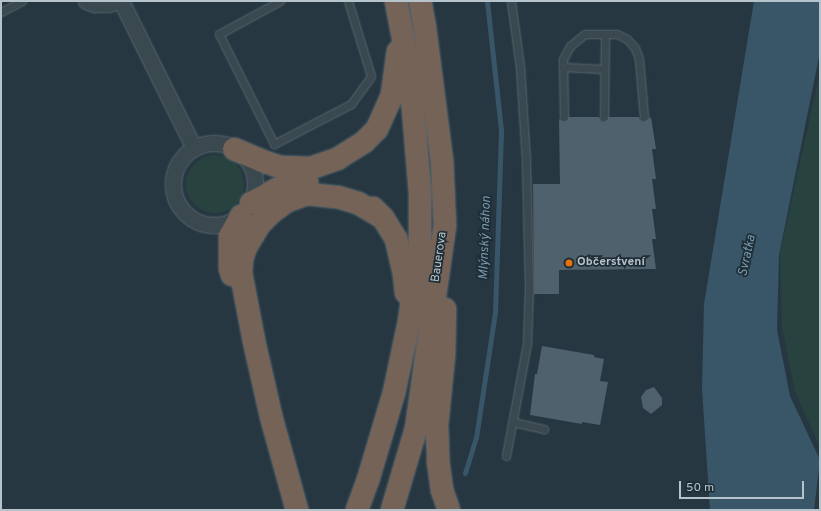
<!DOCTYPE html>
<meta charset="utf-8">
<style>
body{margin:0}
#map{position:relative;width:821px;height:511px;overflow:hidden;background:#263741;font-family:Overpass,sans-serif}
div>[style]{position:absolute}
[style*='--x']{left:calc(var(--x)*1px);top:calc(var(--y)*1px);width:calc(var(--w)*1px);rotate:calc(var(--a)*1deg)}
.green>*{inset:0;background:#28423f}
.round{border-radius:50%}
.water>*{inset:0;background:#395668}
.stream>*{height:5px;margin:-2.5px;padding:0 2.5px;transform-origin:2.5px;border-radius:2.5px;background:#395668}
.building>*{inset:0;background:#4f616c}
.roads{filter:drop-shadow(0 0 1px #58666e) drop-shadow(0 0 1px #58666e)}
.lane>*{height:7px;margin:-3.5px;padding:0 3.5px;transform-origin:3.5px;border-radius:3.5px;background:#3a4850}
.street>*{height:15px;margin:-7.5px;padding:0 7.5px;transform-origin:7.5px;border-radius:7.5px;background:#3a4850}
.street>.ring{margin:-7.5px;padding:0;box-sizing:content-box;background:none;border:15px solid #3a4850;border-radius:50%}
.highway>*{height:22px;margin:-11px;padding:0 11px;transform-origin:11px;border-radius:11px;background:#766357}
.dots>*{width:11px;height:11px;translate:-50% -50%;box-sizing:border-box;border:2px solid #1f2d36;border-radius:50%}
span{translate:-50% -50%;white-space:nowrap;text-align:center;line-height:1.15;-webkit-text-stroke:3.5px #1f2d36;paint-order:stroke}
.street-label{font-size:12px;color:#b7c3cb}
.poi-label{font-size:12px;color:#b7c3cb;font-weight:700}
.left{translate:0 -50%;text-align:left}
.water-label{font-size:13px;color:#779aae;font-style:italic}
.frame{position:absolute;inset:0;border:2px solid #b7c3cb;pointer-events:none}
.scale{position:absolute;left:679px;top:481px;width:125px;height:18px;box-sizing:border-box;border:2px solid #b7c3cb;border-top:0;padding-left:5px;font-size:12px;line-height:14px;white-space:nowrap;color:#b7c3cb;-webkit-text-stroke:3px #1f2d36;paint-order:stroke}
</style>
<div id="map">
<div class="green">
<div style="clip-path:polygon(820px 73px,820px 448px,795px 391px,782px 328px,780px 252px)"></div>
<div class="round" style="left:186px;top:155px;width:58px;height:58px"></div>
</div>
<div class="water">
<div style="clip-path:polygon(754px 1px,820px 1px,820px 52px,779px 255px,777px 330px,790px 396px,820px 460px,814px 510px,710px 510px,702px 389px,704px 304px)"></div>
</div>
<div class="stream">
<div style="--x:465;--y:473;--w:37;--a:-73"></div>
<div style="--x:476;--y:438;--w:126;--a:-81.4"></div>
<div style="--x:495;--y:313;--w:183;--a:-88.1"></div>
<div style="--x:501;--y:130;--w:130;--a:-96.2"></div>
</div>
<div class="building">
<div style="clip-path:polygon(569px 117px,599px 117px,601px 121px,604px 122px,609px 117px,639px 117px,640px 120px,644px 122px,651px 117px,656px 149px,652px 149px,656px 179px,652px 179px,656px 209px,652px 209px,656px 239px,652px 239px,656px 269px,559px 270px,559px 294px,534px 294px,533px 184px,560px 184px,559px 119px,564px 122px)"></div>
<div style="clip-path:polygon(542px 346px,594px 355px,594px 357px,604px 359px,600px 381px,608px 382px,600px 425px,582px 422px,582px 424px,530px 415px,535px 374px,537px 374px)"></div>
<div style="clip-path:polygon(654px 387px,662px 398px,662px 405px,651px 414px,643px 408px,641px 397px,646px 390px)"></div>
</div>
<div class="roads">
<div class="lane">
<div style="--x:280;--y:1;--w:69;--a:151.6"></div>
<div style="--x:219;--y:34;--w:123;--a:63.4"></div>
<div style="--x:274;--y:144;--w:87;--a:-27.5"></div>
<div style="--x:351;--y:104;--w:34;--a:-54"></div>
<div style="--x:371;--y:76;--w:78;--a:-107"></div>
<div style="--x:1;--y:12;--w:24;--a:-28"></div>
<div style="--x:563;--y:67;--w:41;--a:2.8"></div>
<div style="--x:564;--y:117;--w:58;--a:-91"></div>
<div style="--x:563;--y:59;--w:15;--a:-62"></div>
<div style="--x:570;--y:46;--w:19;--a:-39"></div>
<div style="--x:585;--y:34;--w:32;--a:0"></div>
<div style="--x:617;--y:34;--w:11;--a:27"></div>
<div style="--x:627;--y:39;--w:12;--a:48"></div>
<div style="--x:635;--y:48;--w:12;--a:70"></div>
<div style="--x:639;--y:59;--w:58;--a:85.1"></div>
<div style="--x:604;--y:117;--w:83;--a:-89.3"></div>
<div style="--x:513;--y:422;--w:32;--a:13"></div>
<div style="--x:506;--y:456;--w:114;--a:-79.4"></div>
<div style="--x:527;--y:344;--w:58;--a:-88"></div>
<div style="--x:529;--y:286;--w:126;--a:-91.4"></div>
<div style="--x:526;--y:160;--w:93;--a:-93.7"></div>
<div style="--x:520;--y:67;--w:67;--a:-97.8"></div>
</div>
<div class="street">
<div style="--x:86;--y:1;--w:9;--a:21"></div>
<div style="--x:94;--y:4;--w:14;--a:0"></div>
<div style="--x:108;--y:4;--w:10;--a:-17"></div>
<div style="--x:121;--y:1;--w:164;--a:63.6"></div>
<div class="ring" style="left:173px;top:143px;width:67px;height:67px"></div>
</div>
<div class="highway">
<div style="--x:234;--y:149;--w:30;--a:23"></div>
<div style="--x:262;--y:161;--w:19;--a:18"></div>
<div style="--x:280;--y:167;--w:31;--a:2"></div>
<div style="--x:311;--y:168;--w:28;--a:-19"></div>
<div style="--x:337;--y:159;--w:32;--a:-32"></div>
<div style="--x:364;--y:142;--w:18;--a:-45"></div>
<div style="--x:377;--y:129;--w:37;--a:-66"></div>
<div style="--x:392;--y:95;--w:44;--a:-82.2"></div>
<div style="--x:251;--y:203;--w:27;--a:-28"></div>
<div style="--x:275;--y:190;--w:24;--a:-19"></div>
<div style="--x:298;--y:182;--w:9;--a:0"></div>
<div style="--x:373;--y:208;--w:14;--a:45"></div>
<div style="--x:383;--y:218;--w:25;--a:58"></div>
<div style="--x:396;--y:239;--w:35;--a:77"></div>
<div style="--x:404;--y:273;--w:20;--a:84"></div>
<div style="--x:232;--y:275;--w:7;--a:-106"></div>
<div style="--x:230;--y:268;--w:32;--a:-90"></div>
<div style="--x:230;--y:236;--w:23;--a:-61"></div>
<div style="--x:445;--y:309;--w:46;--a:91.2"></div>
<div style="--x:444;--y:355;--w:70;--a:95.7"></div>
<div style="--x:437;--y:425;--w:36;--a:88"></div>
<div style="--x:438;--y:461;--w:29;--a:82"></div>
<div style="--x:442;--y:490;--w:21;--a:71"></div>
<div style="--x:297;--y:510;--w:98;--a:-105.5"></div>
<div style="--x:271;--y:416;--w:77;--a:-102.8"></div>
<div style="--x:254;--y:341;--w:69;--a:-100.8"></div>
<div style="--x:241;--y:273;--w:14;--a:-86"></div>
<div style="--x:242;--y:259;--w:13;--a:-72"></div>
<div style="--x:246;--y:247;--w:27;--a:-59"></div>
<div style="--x:260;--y:224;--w:17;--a:-45"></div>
<div style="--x:272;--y:212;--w:19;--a:-36"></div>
<div style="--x:287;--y:201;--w:21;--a:-19"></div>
<div style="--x:307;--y:194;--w:31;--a:6"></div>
<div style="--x:338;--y:197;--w:21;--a:17"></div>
<div style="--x:358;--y:203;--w:29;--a:31"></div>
<div style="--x:357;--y:510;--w:32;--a:-70"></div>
<div style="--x:368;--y:480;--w:91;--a:-73.4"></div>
<div style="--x:394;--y:393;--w:73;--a:-78.1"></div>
<div style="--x:409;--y:322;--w:78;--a:-81.9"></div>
<div style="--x:420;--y:245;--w:53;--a:-90"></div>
<div style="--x:420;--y:192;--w:118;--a:-94.8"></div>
<div style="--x:410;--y:74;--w:74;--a:-100.9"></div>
<div style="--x:392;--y:510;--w:84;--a:-73.5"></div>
<div style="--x:416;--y:429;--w:205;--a:-81.9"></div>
<div style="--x:445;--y:226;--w:65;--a:-92.6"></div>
<div style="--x:442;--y:161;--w:134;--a:-97.3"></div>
<div style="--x:425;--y:28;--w:27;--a:-100"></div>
</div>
</div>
<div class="dots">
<div style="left:569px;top:263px;background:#e8710a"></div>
</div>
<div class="street-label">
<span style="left:440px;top:257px;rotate:-82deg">Bauerova</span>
</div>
<div class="poi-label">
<span class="left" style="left:577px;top:263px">Občerstvení</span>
</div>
<div class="water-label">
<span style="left:486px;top:238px;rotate:-88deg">Mlýnský náhon</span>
<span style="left:748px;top:256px;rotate:-78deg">Svratka</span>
</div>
<div class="frame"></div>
<div class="scale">50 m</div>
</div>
